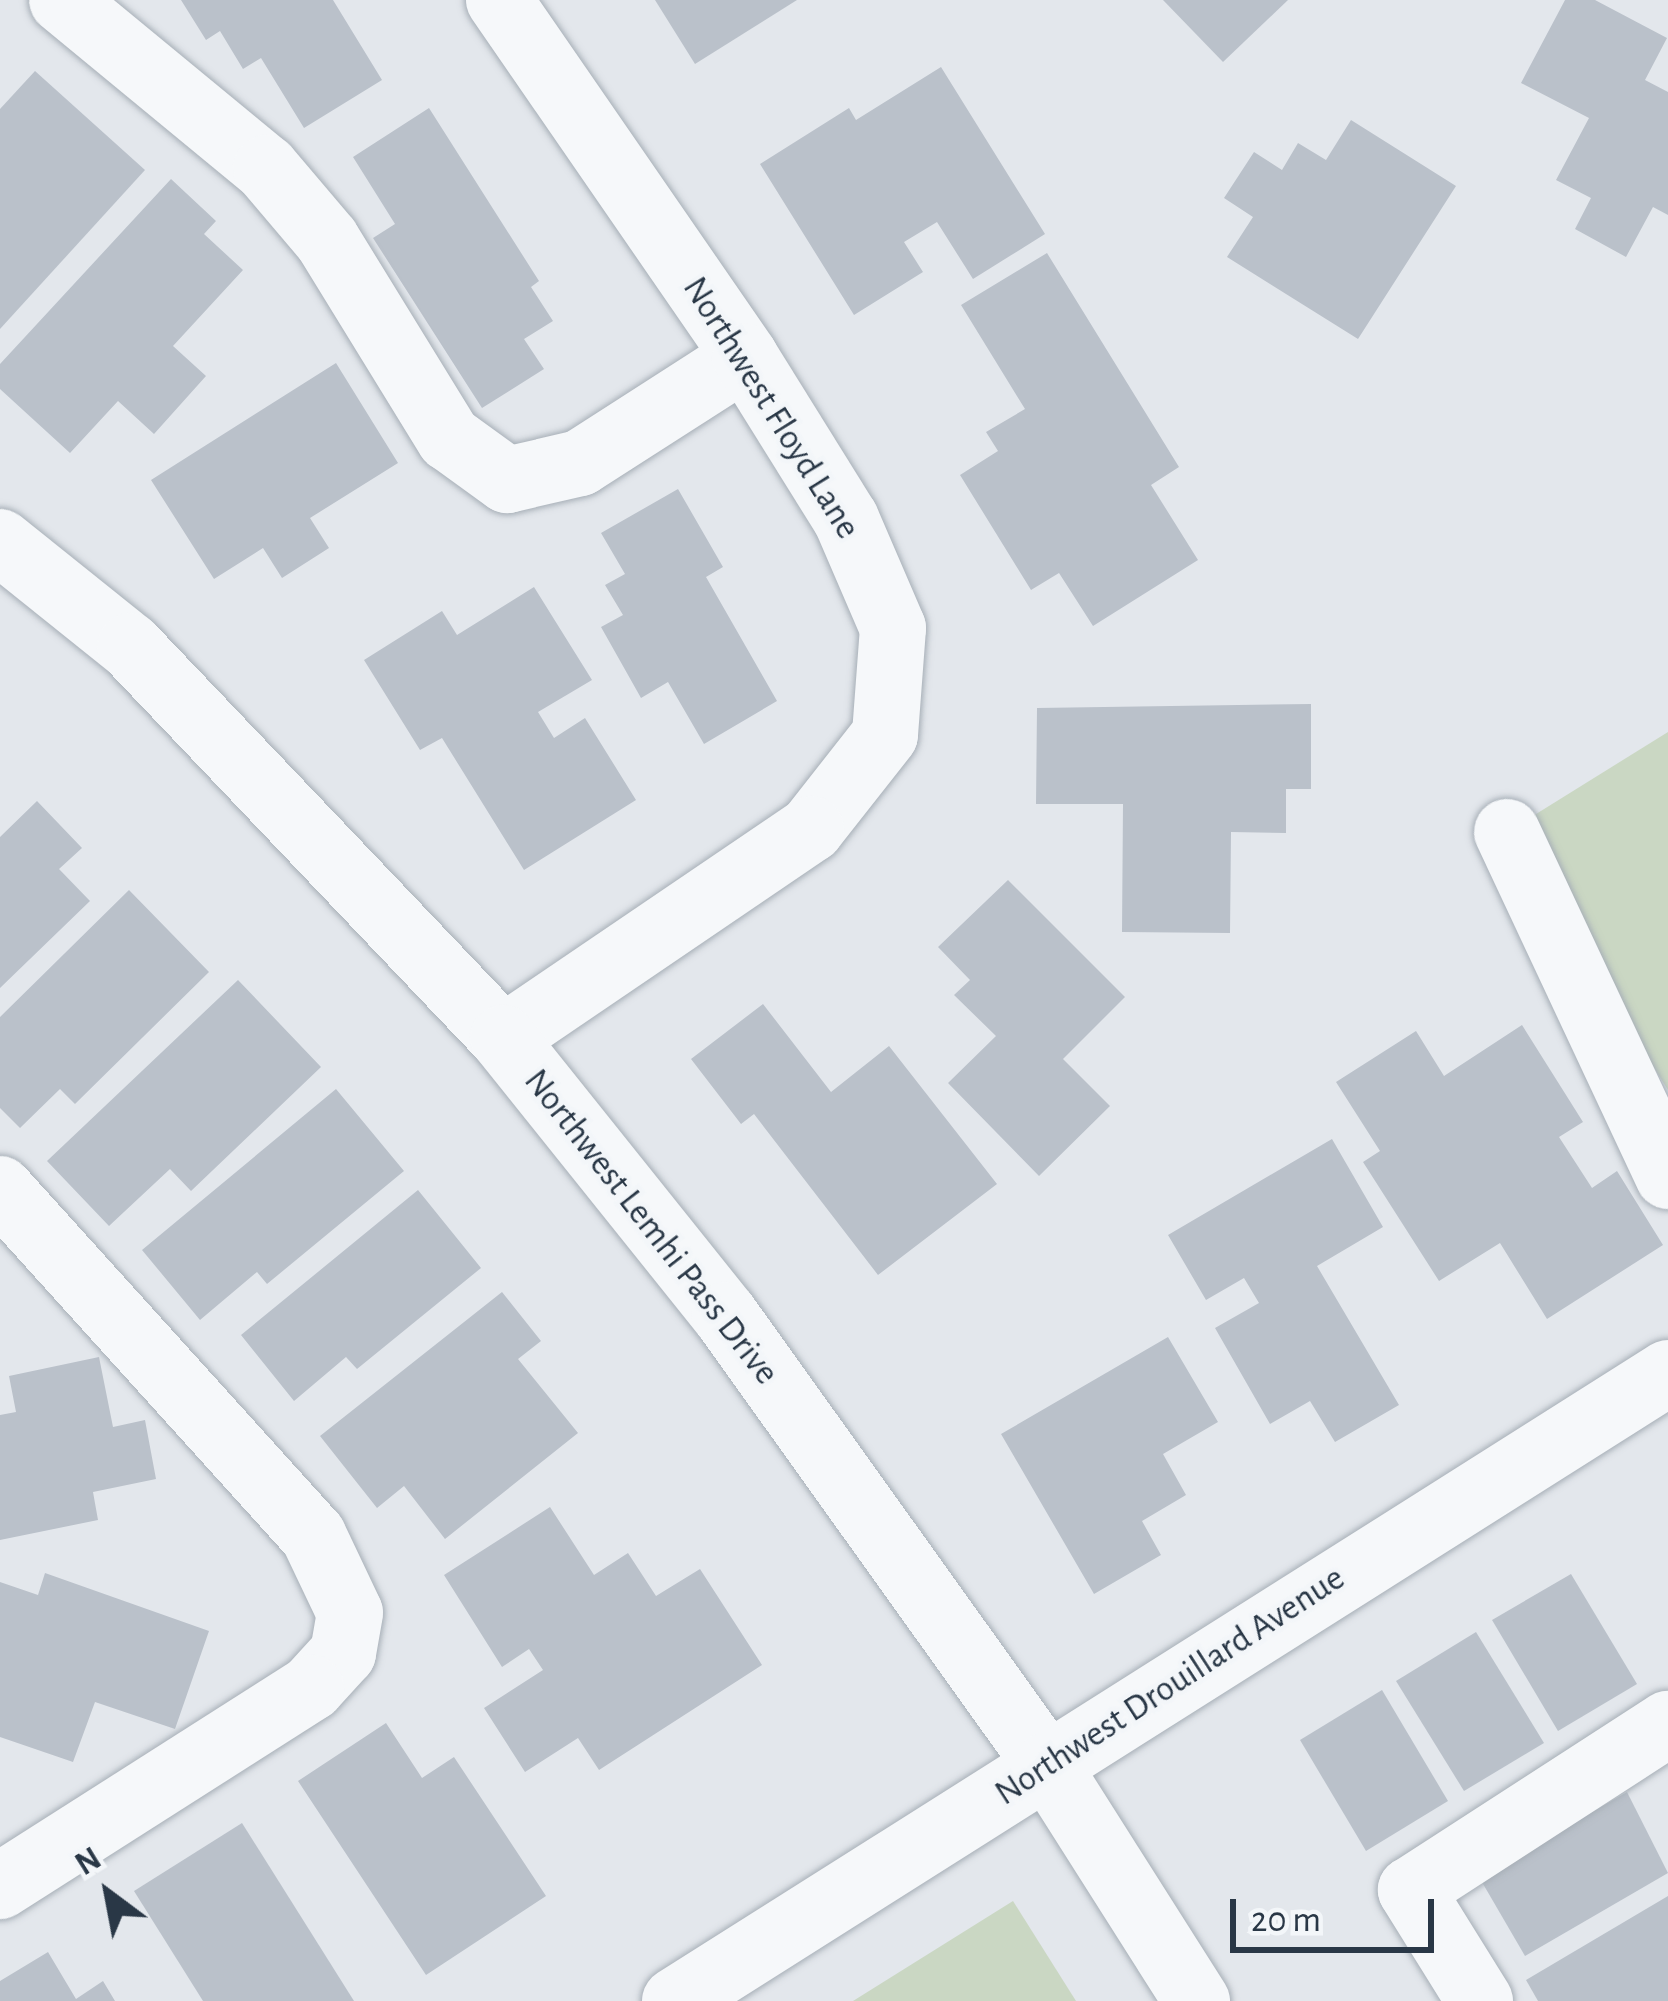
<!DOCTYPE html>
<style>
body{margin:0}
#map{position:relative;width:1668px;height:2001px;overflow:hidden;background:#e3e7ec;font-family:"Alegreya Sans",sans-serif}
div>[style]{position:absolute}
[style*='--x']{left:calc(var(--x)*1px);top:calc(var(--y)*1px);width:calc(var(--w)*1px);rotate:calc(var(--a)*1deg)}
.green>*{inset:0;background:#cad7c3}
.building>*{inset:0;background:#bac1ca}
.roads{filter:drop-shadow(0 0 3px #a7afb7) drop-shadow(0 0 3px #a7afb7)}
.minor>*{height:66px;margin:-33px;padding:0 33px;transform-origin:33px;border-radius:33px;background:#f6f8fa}
span{translate:-50% -50%;white-space:nowrap;text-align:center;line-height:1.15;-webkit-text-stroke:9px #f3f6f9;paint-order:stroke}
.street-label{font-size:36px;color:#293746}
.north{position:absolute;left:48px;top:1833px;width:120px;height:120px;-webkit-text-stroke:9px #f3f6f9;paint-order:stroke;rotate:328deg;font-size:33px;font-weight:700;line-height:48px;text-align:center;color:#293746}
.north::after{content:'';display:block;margin:auto;width:42px;height:54px;background:#293746;clip-path:polygon(50% 0,100% 100%,50% 72%,0 100%)}
.scale{position:absolute;left:1230px;top:1899px;width:204px;height:54px;box-sizing:border-box;border:6px solid #293746;border-top:0;padding-left:15px;font-size:36px;line-height:42px;white-space:nowrap;color:#293746;-webkit-text-stroke:9px #f3f6f9;paint-order:stroke}
</style>
<div id="map">
<div class="green">
<div style="clip-path:polygon(1668px 732px,1668px 1090px,1507px 832px)"></div>
<div style="clip-path:polygon(1013px 1901px,1076px 2001px,853px 2001px)"></div>
</div>
<div class="building">
<div style="clip-path:polygon(181px 0,333px 0,382px 80px,304px 128px,261px 58px,243px 69px,220px 31px,206px 40px)"></div>
<div style="clip-path:polygon(655px 0,797px 0,695px 64px)"></div>
<div style="clip-path:polygon(1163px 0,1288px 0,1223px 62px)"></div>
<div style="clip-path:polygon(1565px 0,1595px 0,1667px 38px,1645px 80px,1668px 92px,1668px 215px,1653px 207px,1626px 257px,1575px 229px,1591px 198px,1556px 180px,1589px 118px,1521px 83px)"></div>
<div style="clip-path:polygon(941px 67px,1045px 234px,973px 279px,937px 222px,904px 242px,923px 272px,854px 315px,760px 164px,849px 108px,856px 120px)"></div>
<div style="clip-path:polygon(35px 71px,145px 170px,0 329px,0 109px)"></div>
<div style="clip-path:polygon(429px 108px,539px 281px,531px 287px,553px 321px,524px 339px,544px 369px,482px 408px,373px 238px,395px 224px,353px 157px)"></div>
<div style="clip-path:polygon(1351px 120px,1456px 186px,1358px 339px,1227px 257px,1253px 217px,1224px 198px,1254px 152px,1282px 170px,1298px 143px,1326px 160px)"></div>
<div style="clip-path:polygon(171px 179px,216px 221px,204px 234px,243px 270px,173px 346px,206px 376px,154px 434px,118px 401px,70px 453px,0 389px,0 364px)"></div>
<div style="clip-path:polygon(1047px 253px,1179px 467px,1151px 485px,1198px 560px,1093px 626px,1059px 573px,1031px 590px,960px 475px,998px 451px,986px 432px,1025px 409px,961px 305px)"></div>
<div style="clip-path:polygon(336px 363px,398px 463px,310px 518px,329px 548px,282px 578px,263px 548px,214px 579px,151px 480px)"></div>
<div style="clip-path:polygon(678px 489px,723px 567px,706px 577px,777px 701px,704px 744px,668px 682px,641px 698px,601px 627px,623px 615px,605px 585px,625px 574px,601px 533px)"></div>
<div style="clip-path:polygon(534px 587px,592px 680px,538px 712px,554px 738px,585px 718px,636px 800px,524px 870px,442px 738px,420px 750px,364px 660px,442px 611px,457px 635px)"></div>
<div style="clip-path:polygon(1311px 704px,1311px 789px,1286px 789px,1286px 833px,1231px 832px,1230px 933px,1122px 932px,1123px 804px,1036px 804px,1037px 708px)"></div>
<div style="clip-path:polygon(37px 801px,82px 848px,59px 869px,90px 901px,0 988px,0 837px)"></div>
<div style="clip-path:polygon(1008px 880px,1125px 997px,1063px 1059px,1110px 1106px,1039px 1176px,948px 1083px,996px 1036px,954px 995px,970px 980px,938px 947px)"></div>
<div style="clip-path:polygon(129px 890px,209px 972px,75px 1104px,60px 1089px,20px 1128px,0 1108px,0 1017px)"></div>
<div style="clip-path:polygon(238px 980px,321px 1067px,191px 1191px,170px 1169px,109px 1226px,47px 1161px)"></div>
<div style="clip-path:polygon(763px 1004px,831px 1092px,889px 1046px,997px 1184px,878px 1275px,754px 1114px,741px 1124px,691px 1059px)"></div>
<div style="clip-path:polygon(1522px 1025px,1583px 1122px,1559px 1137px,1592px 1188px,1617px 1171px,1663px 1245px,1547px 1319px,1500px 1243px,1439px 1281px,1363px 1162px,1380px 1151px,1336px 1082px,1416px 1031px,1444px 1076px)"></div>
<div style="clip-path:polygon(336px 1089px,404px 1171px,267px 1284px,257px 1272px,200px 1320px,142px 1250px)"></div>
<div style="clip-path:polygon(1332px 1139px,1383px 1227px,1317px 1266px,1399px 1405px,1335px 1442px,1310px 1401px,1270px 1424px,1215px 1328px,1259px 1303px,1244px 1278px,1206px 1300px,1168px 1235px)"></div>
<div style="clip-path:polygon(418px 1190px,481px 1268px,357px 1369px,346px 1357px,294px 1401px,241px 1335px)"></div>
<div style="clip-path:polygon(502px 1292px,541px 1341px,518px 1359px,578px 1433px,445px 1539px,404px 1486px,377px 1508px,320px 1436px)"></div>
<div style="clip-path:polygon(1168px 1337px,1218px 1422px,1163px 1454px,1186px 1495px,1142px 1521px,1161px 1555px,1094px 1594px,1001px 1434px)"></div>
<div style="clip-path:polygon(99px 1357px,113px 1427px,145px 1420px,156px 1479px,93px 1492px,98px 1520px,0 1540px,0 1415px,16px 1412px,9px 1376px)"></div>
<div style="clip-path:polygon(550px 1507px,594px 1575px,628px 1553px,656px 1596px,700px 1569px,762px 1665px,599px 1770px,578px 1738px,525px 1772px,484px 1708px,543px 1670px,529px 1649px,502px 1667px,444px 1575px)"></div>
<div style="clip-path:polygon(45px 1573px,209px 1631px,175px 1729px,95px 1702px,73px 1762px,0 1737px,0 1582px,38px 1595px)"></div>
<div style="clip-path:polygon(1571px 1574px,1637px 1684px,1558px 1731px,1492px 1620px)"></div>
<div style="clip-path:polygon(1476px 1632px,1544px 1743px,1464px 1791px,1396px 1681px)"></div>
<div style="clip-path:polygon(1382px 1690px,1448px 1801px,1366px 1851px,1300px 1740px)"></div>
<div style="clip-path:polygon(386px 1723px,422px 1778px,454px 1757px,546px 1896px,426px 1975px,298px 1781px)"></div>
<div style="clip-path:polygon(1627px 1792px,1668px 1873px,1525px 1956px,1479px 1877px)"></div>
<div style="clip-path:polygon(242px 1823px,354px 2001px,203px 2001px,134px 1891px)"></div>
<div style="clip-path:polygon(1668px 1896px,1668px 2001px,1538px 2001px,1526px 1980px)"></div>
<div style="clip-path:polygon(48px 1952px,76px 1999px,103px 1981px,115px 2001px,0 2001px,0 1981px)"></div>
</div>
<div class="roads">
<div class="minor">
<div style="--x:62;--y:0;--w:264;--a:39.5"></div>
<div style="--x:266;--y:168;--w:94;--a:49.7"></div>
<div style="--x:327;--y:240;--w:233;--a:58.4"></div>
<div style="--x:449;--y:438;--w:72;--a:35.9"></div>
<div style="--x:507;--y:480;--w:75;--a:-13.1"></div>
<div style="--x:580;--y:463;--w:196;--a:-32.7"></div>
<div style="--x:499;--y:0;--w:434;--a:55.4"></div>
<div style="--x:745;--y:357;--w:191;--a:58.1"></div>
<div style="--x:846;--y:519;--w:119;--a:66.7"></div>
<div style="--x:893;--y:628;--w:107;--a:94.3"></div>
<div style="--x:885;--y:735;--w:120;--a:128.2"></div>
<div style="--x:811;--y:829;--w:372;--a:145.8"></div>
<div style="--x:0;--y:542;--w:166;--a:38.7"></div>
<div style="--x:130;--y:646;--w:541;--a:46.42"></div>
<div style="--x:503;--y:1038;--w:355;--a:51.3"></div>
<div style="--x:725;--y:1315;--w:553;--a:54.41"></div>
<div style="--x:1047;--y:1765;--w:280;--a:57.6"></div>
<div style="--x:1507;--y:832;--w:380;--a:64.9"></div>
<div style="--x:0;--y:1189;--w:467;--a:47.9"></div>
<div style="--x:313;--y:1535;--w:86;--a:64.6"></div>
<div style="--x:350;--y:1613;--w:41;--a:99.9"></div>
<div style="--x:343;--y:1653;--w:47;--a:132.4"></div>
<div style="--x:311;--y:1688;--w:369;--a:147.5"></div>
<div style="--x:675;--y:2001;--w:1175;--a:-32.31"></div>
<div style="--x:1480;--y:2001;--w:131;--a:-121.9"></div>
<div style="--x:1411;--y:1890;--w:306;--a:-32.9"></div>
</div>
</div>
<div class="street-label">
<span style="left:771px;top:408px;rotate:58deg">Northwest Floyd Lane</span>
<span style="left:651px;top:1227px;rotate:52deg">Northwest Lemhi Pass Drive</span>
<span style="left:1170px;top:1686px;rotate:-33deg">Northwest Drouillard Avenue</span>
</div>
<div class="north">N</div>
<div class="scale">20 m</div>
</div>
